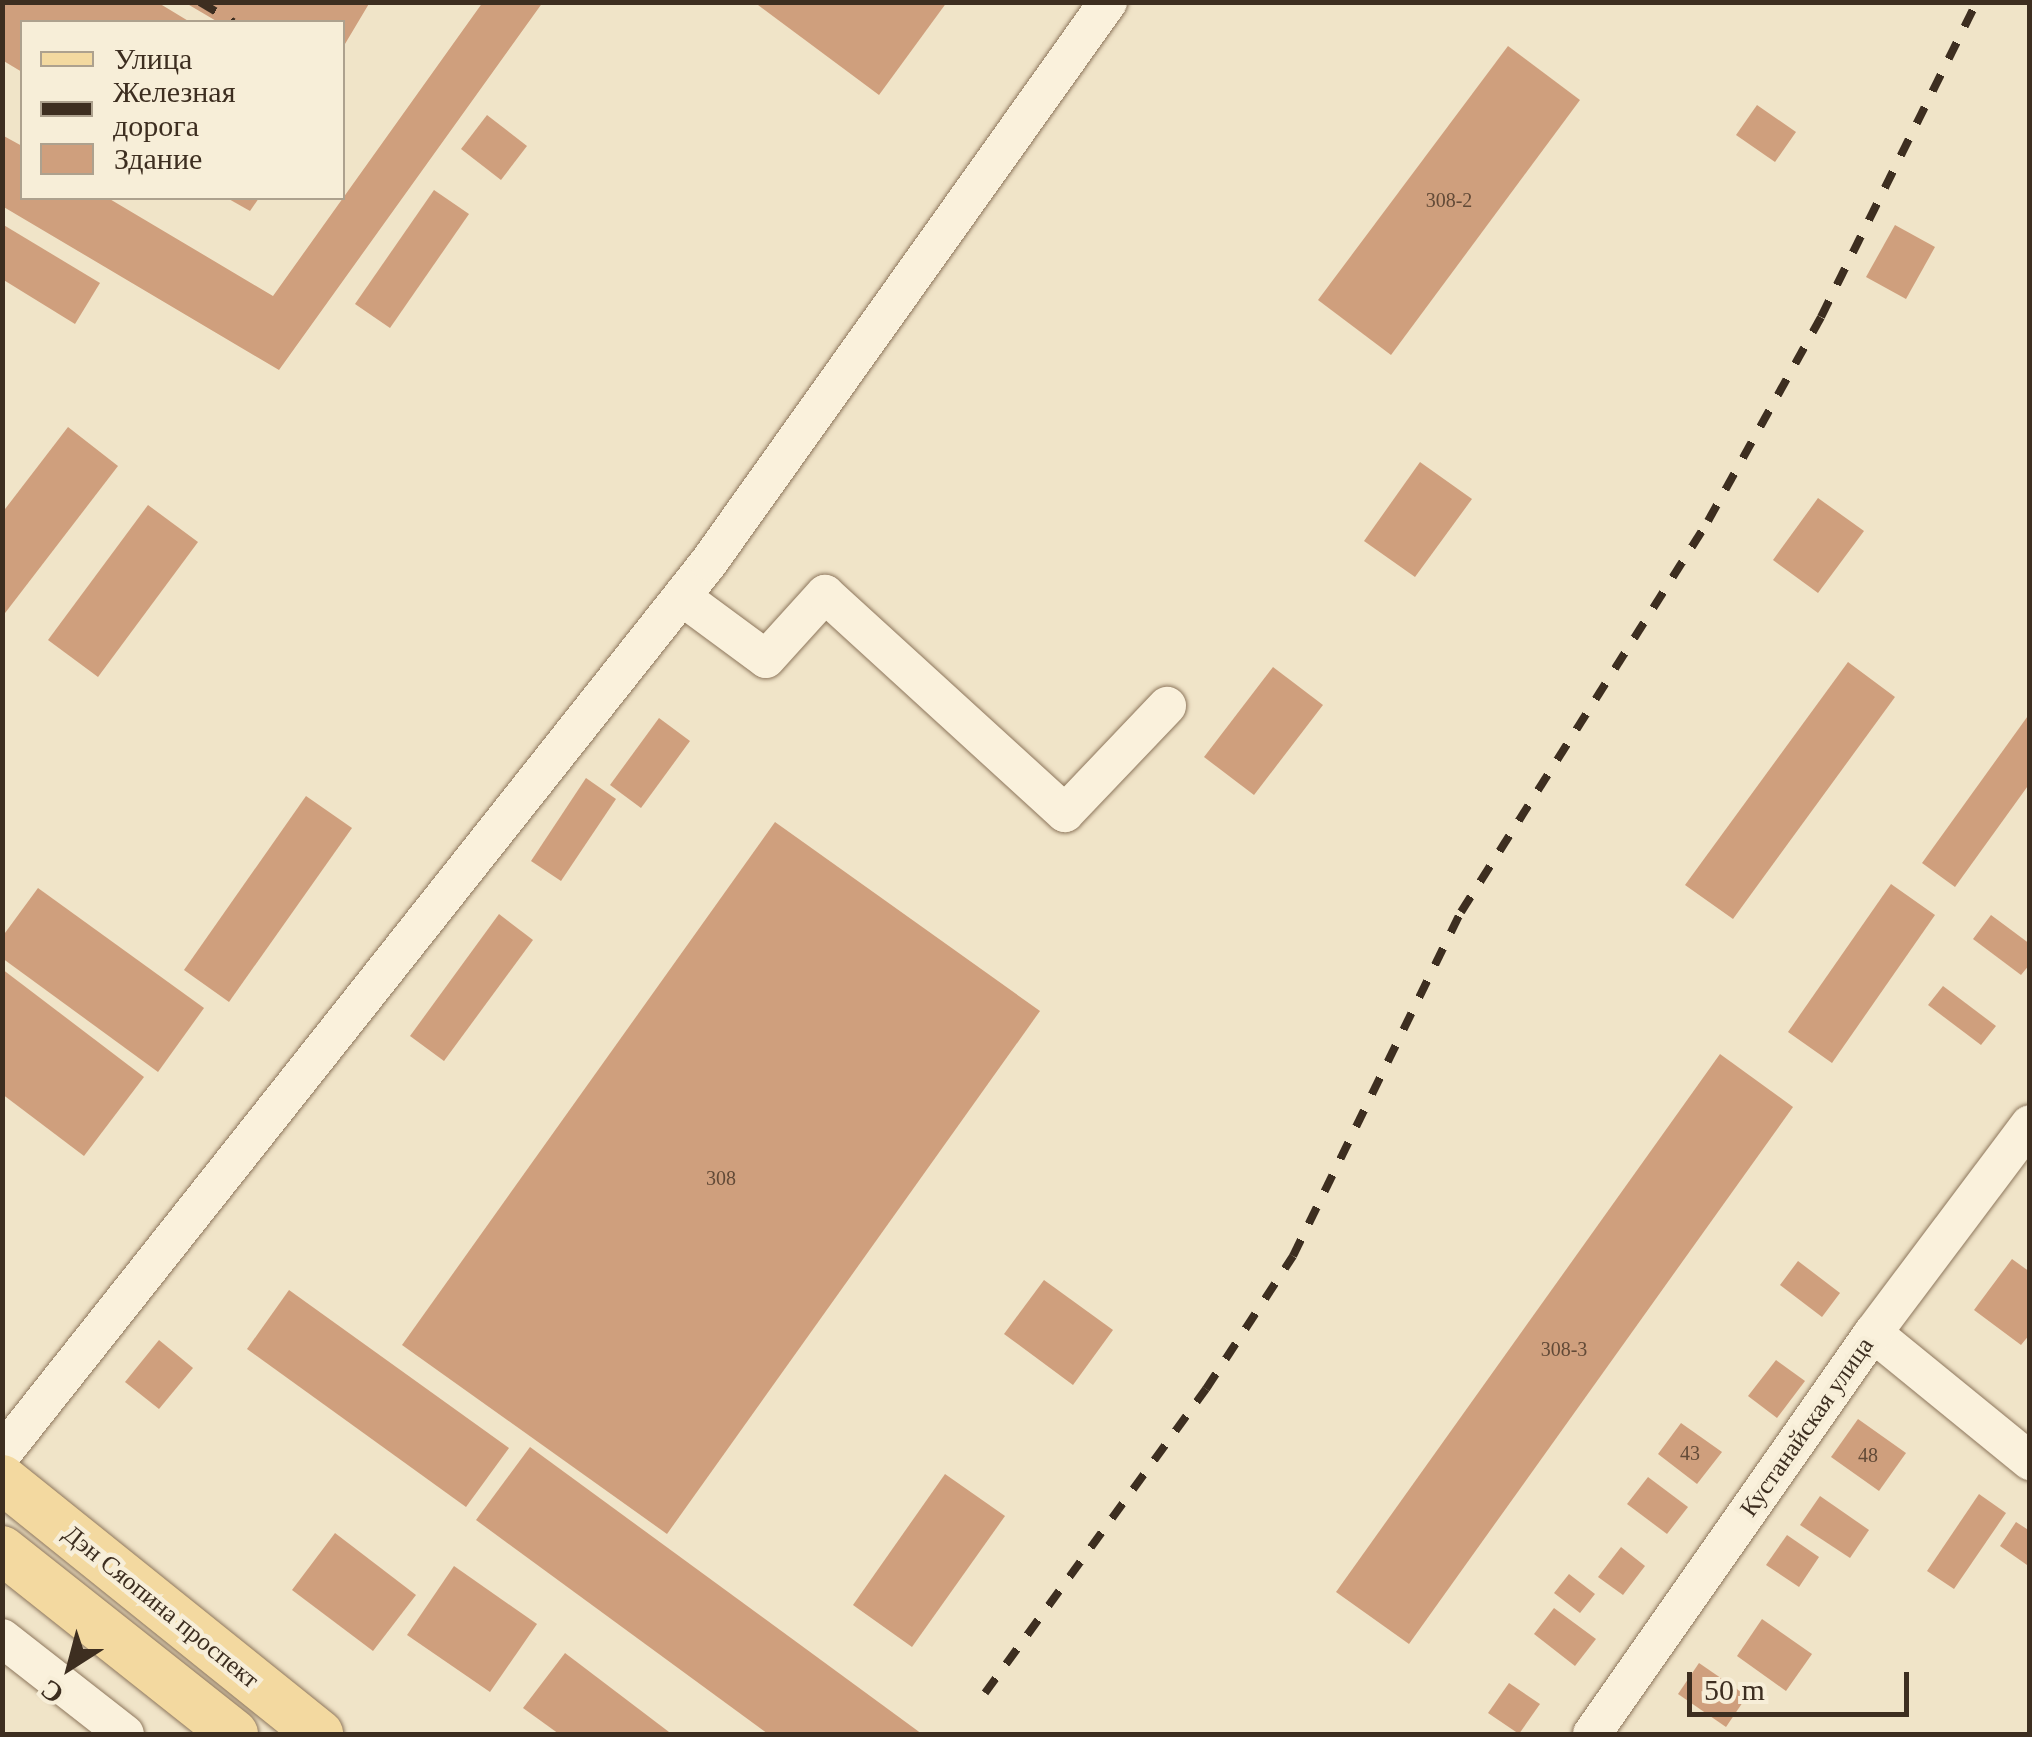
<!DOCTYPE html>
<meta charset="utf-8">
<style>
body{margin:0}
#map{position:relative;width:2032px;height:1737px;overflow:hidden;background:#f0e4c8;font-family:Georgia,serif}
div>[style]{position:absolute}
[style*='--x']{left:calc(var(--x)*1px);top:calc(var(--y)*1px);width:calc(var(--w)*1px);rotate:calc(var(--a)*1deg)}
.building>*{inset:0;background:#cf9f7d}
.roads{filter:drop-shadow(0 0 2px #8d765c) drop-shadow(0 0 2px #8d765c)}
.minor>*{height:38px;margin:-19px;padding:0 19px;transform-origin:19px;border-radius:19px;background:#faf1dc}
.major>*{height:48px;margin:-24px;padding:0 24px;transform-origin:24px;border-radius:24px;background:#f3d9a0}
.rail>*{height:8px;margin-top:-4px;transform-origin:0;background:repeating-linear-gradient(90deg,#3d2e20 0 18px,transparent 0 36px)}
span{translate:-50% -50%;white-space:nowrap;text-align:center;line-height:1.15;-webkit-text-stroke:9px #f7eed8;paint-order:stroke}
.number-label{font-size:20px;color:#624a37}
.number-label span{-webkit-text-stroke-width:0}
.street-label{font-size:25px;color:#3d2e20}
.frame{position:absolute;inset:0;border:5px solid #3d2e20;pointer-events:none}
.legend{position:absolute;left:20px;top:20px;width:325px;height:180px;box-sizing:border-box;background:#f7eed8;border:2px solid #ada18e;margin:0;padding:12px 18px;list-style:none;font-size:30px;color:#3d2e20}
.legend li{display:flex;align-items:center;gap:20px;height:50px}
.legend b{width:50px;border:2px solid #ada18e}
.north{position:absolute;left:20px;top:1617px;width:100px;height:100px;-webkit-text-stroke:8px #f7eed8;paint-order:stroke;rotate:216deg;font-size:28px;font-weight:700;line-height:40px;text-align:center;color:#3d2e20}
.north::after{content:'';display:block;margin:auto;width:35px;height:45px;background:#3d2e20;clip-path:polygon(50% 0,100% 100%,50% 72%,0 100%)}
.scale{position:absolute;left:1687px;top:1672px;width:222px;height:45px;box-sizing:border-box;border:5px solid #3d2e20;border-top:0;padding-left:12px;font-size:30px;line-height:35px;white-space:nowrap;color:#3d2e20;-webkit-text-stroke:8px #f7eed8;paint-order:stroke}
</style>
<div id="map">
<div class="building">
<div style="clip-path:polygon(2px 2px,157px 2px,190px 22px,22px 22px,22px 72px,2px 60px)"></div>
<div style="clip-path:polygon(184px 2px,370px 2px,342px 49px,342px 22px,218px 22px)"></div>
<div style="clip-path:polygon(483px 2px,543px 2px,279px 370px,2px 206px,2px 135px,22px 146px,22px 198px,108px 198px,273px 296px)"></div>
<div style="clip-path:polygon(754px 2px,947px 2px,879px 95px)"></div>
<div style="clip-path:polygon(1508px 46px,1580px 100px,1391px 355px,1318px 300px)"></div>
<div style="clip-path:polygon(1757px 105px,1796px 132px,1775px 162px,1736px 135px)"></div>
<div style="clip-path:polygon(487px 115px,527px 146px,501px 180px,461px 149px)"></div>
<div style="clip-path:polygon(434px 190px,469px 214px,390px 328px,355px 304px)"></div>
<div style="clip-path:polygon(227px 198px,259px 198px,250px 211px)"></div>
<div style="clip-path:polygon(2px 224px,100px 283px,75px 324px,2px 279px)"></div>
<div style="clip-path:polygon(1895px 225px,1935px 247px,1906px 299px,1866px 277px)"></div>
<div style="clip-path:polygon(68px 427px,118px 466px,2px 617px,2px 513px)"></div>
<div style="clip-path:polygon(1420px 462px,1472px 499px,1415px 577px,1364px 541px)"></div>
<div style="clip-path:polygon(1818px 498px,1864px 531px,1818px 593px,1773px 560px)"></div>
<div style="clip-path:polygon(148px 505px,198px 542px,98px 677px,48px 640px)"></div>
<div style="clip-path:polygon(1848px 662px,1895px 697px,1733px 919px,1685px 885px)"></div>
<div style="clip-path:polygon(1273px 667px,1323px 705px,1254px 795px,1204px 757px)"></div>
<div style="clip-path:polygon(2030px 713px,2030px 783px,1955px 887px,1922px 863px)"></div>
<div style="clip-path:polygon(659px 718px,690px 741px,641px 808px,610px 785px)"></div>
<div style="clip-path:polygon(586px 778px,616px 799px,561px 881px,531px 861px)"></div>
<div style="clip-path:polygon(306px 796px,352px 828px,229px 1002px,184px 970px)"></div>
<div style="clip-path:polygon(775px 822px,1040px 1011px,667px 1534px,402px 1345px)"></div>
<div style="clip-path:polygon(1891px 884px,1935px 915px,1832px 1063px,1788px 1032px)"></div>
<div style="clip-path:polygon(38px 888px,204px 1008px,158px 1072px,2px 958px,2px 937px)"></div>
<div style="clip-path:polygon(499px 914px,533px 940px,444px 1061px,410px 1036px)"></div>
<div style="clip-path:polygon(1991px 915px,2030px 944px,2030px 964px,2021px 975px,1973px 939px)"></div>
<div style="clip-path:polygon(2px 969px,144px 1077px,84px 1156px,2px 1094px)"></div>
<div style="clip-path:polygon(1943px 986px,1996px 1026px,1981px 1045px,1928px 1005px)"></div>
<div style="clip-path:polygon(1720px 1054px,1793px 1107px,1409px 1644px,1336px 1592px)"></div>
<div style="clip-path:polygon(2012px 1259px,2030px 1272px,2030px 1334px,2021px 1345px,1974px 1310px)"></div>
<div style="clip-path:polygon(1798px 1261px,1840px 1293px,1822px 1317px,1780px 1285px)"></div>
<div style="clip-path:polygon(1044px 1280px,1113px 1330px,1073px 1385px,1004px 1334px)"></div>
<div style="clip-path:polygon(289px 1290px,509px 1448px,466px 1507px,247px 1349px)"></div>
<div style="clip-path:polygon(159px 1340px,193px 1368px,159px 1409px,125px 1382px)"></div>
<div style="clip-path:polygon(1776px 1360px,1805px 1381px,1777px 1418px,1748px 1396px)"></div>
<div style="clip-path:polygon(1858px 1419px,1906px 1453px,1879px 1491px,1831px 1457px)"></div>
<div style="clip-path:polygon(1681px 1423px,1722px 1452px,1697px 1484px,1658px 1454px)"></div>
<div style="clip-path:polygon(530px 1447px,922px 1734px,768px 1734px,476px 1520px)"></div>
<div style="clip-path:polygon(945px 1474px,1005px 1516px,912px 1647px,853px 1605px)"></div>
<div style="clip-path:polygon(1648px 1477px,1688px 1507px,1667px 1534px,1627px 1504px)"></div>
<div style="clip-path:polygon(1979px 1494px,2006px 1513px,1954px 1589px,1927px 1571px)"></div>
<div style="clip-path:polygon(1820px 1496px,1869px 1530px,1850px 1558px,1800px 1525px)"></div>
<div style="clip-path:polygon(2016px 1522px,2030px 1531px,2027px 1565px,2000px 1546px)"></div>
<div style="clip-path:polygon(335px 1533px,416px 1595px,373px 1651px,292px 1590px)"></div>
<div style="clip-path:polygon(1787px 1535px,1819px 1557px,1799px 1587px,1766px 1565px)"></div>
<div style="clip-path:polygon(1621px 1547px,1645px 1566px,1623px 1595px,1598px 1577px)"></div>
<div style="clip-path:polygon(454px 1566px,537px 1624px,490px 1692px,407px 1635px)"></div>
<div style="clip-path:polygon(1569px 1574px,1595px 1594px,1580px 1613px,1554px 1593px)"></div>
<div style="clip-path:polygon(1554px 1608px,1596px 1639px,1575px 1666px,1534px 1634px)"></div>
<div style="clip-path:polygon(1762px 1619px,1812px 1654px,1786px 1691px,1737px 1656px)"></div>
<div style="clip-path:polygon(565px 1653px,669px 1732px,667px 1734px,559px 1734px,523px 1708px)"></div>
<div style="clip-path:polygon(1699px 1663px,1747px 1696px,1726px 1727px,1678px 1694px)"></div>
<div style="clip-path:polygon(1509px 1683px,1540px 1704px,1519px 1734px,1488px 1713px)"></div>
</div>
<div class="roads">
<div class="minor">
<div style="--x:682;--y:597;--w:104;--a:36.4"></div>
<div style="--x:766;--y:659;--w:88;--a:-47.8"></div>
<div style="--x:825;--y:594;--w:325;--a:42.4"></div>
<div style="--x:1065;--y:813;--w:148;--a:-46.4"></div>
<div style="--x:1873;--y:1333;--w:203;--a:39.2"></div>
<div style="--x:2;--y:1454;--w:1138;--a:-51.6"></div>
<div style="--x:709;--y:562;--w:688;--a:-54.53"></div>
<div style="--x:2;--y:1638;--w:156;--a:38"></div>
<div style="--x:1592;--y:1734;--w:490;--a:-55"></div>
<div style="--x:1873;--y:1333;--w:261;--a:-53.1"></div>
</div>
<div class="major">
<div style="--x:2;--y:1479;--w:407;--a:38.8"></div>
<div style="--x:2;--y:1550;--w:296;--a:38.4"></div>
</div>
</div>
<div class="rail">
<div style="--x:200;--y:2;--w:39;--a:31"></div>
<div style="--x:985;--y:1693;--w:376;--a:-54"></div>
<div style="--x:1206;--y:1389;--w:159;--a:-56.8"></div>
<div style="--x:1293;--y:1256;--w:383;--a:-64"></div>
<div style="--x:1461;--y:912;--w:462;--a:-57.7"></div>
<div style="--x:1708;--y:521;--w:233;--a:-61"></div>
<div style="--x:1821;--y:317;--w:352;--a:-63.7"></div>
</div>
<div class="number-label">
<span style="left:1449px;top:200px">308-2</span>
<span style="left:721px;top:1178px">308</span>
<span style="left:1564px;top:1349px">308-3</span>
<span style="left:1690px;top:1453px">43</span>
<span style="left:1868px;top:1455px">48</span>
</div>
<div class="street-label">
<span style="left:1807px;top:1427px;rotate:-55deg">Кустанайская улица</span>
<span style="left:161px;top:1607px;rotate:39deg">Дэн Сяопина проспект</span>
</div>
<div class="frame"></div>
<ul class="legend">
<li><b style="height:12px;background:#f3d9a0"></b>Улица</li>
<li><b style="height:12px;background:#3d2e20"></b>Железная дорога</li>
<li><b style="height:28px;background:#cf9f7d"></b>Здание</li>
</ul>
<div class="north">С</div>
<div class="scale">50 m</div>
</div>
